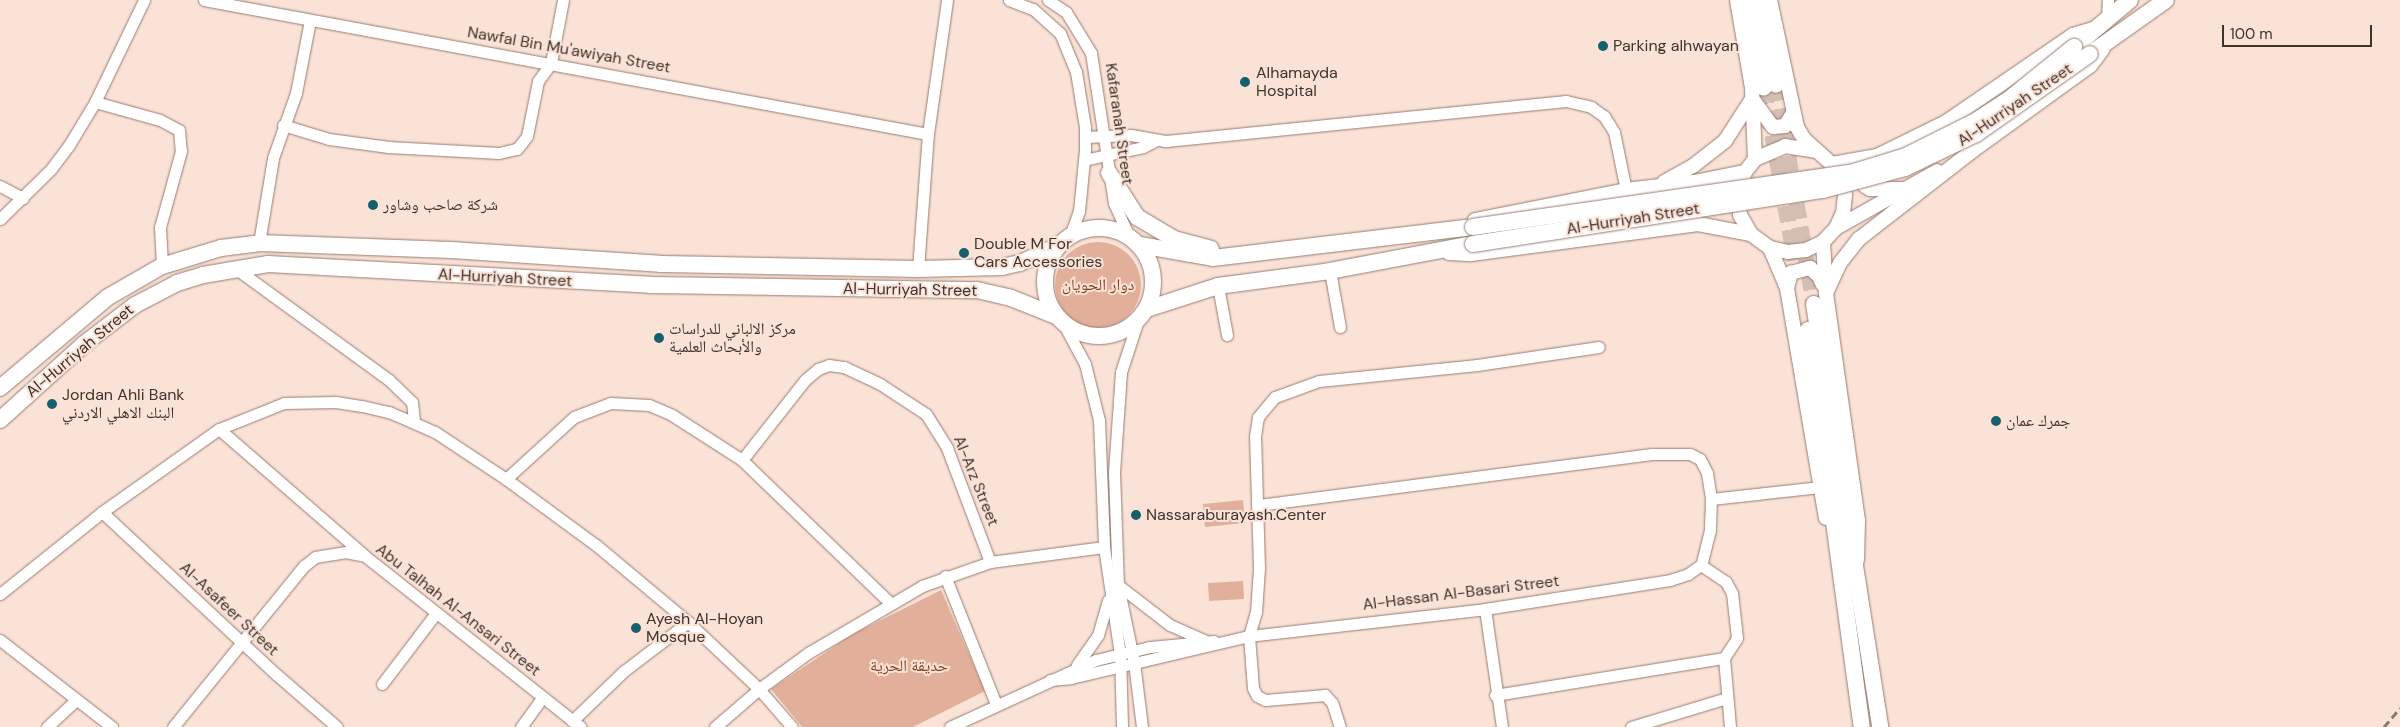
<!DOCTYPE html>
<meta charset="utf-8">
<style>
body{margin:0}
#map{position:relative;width:2400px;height:727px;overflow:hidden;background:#fbe2d7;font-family:"DM Sans","Noto Naskh Arabic",sans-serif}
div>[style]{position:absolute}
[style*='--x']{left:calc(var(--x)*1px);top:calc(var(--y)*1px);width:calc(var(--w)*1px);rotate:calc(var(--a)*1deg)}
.green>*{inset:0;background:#e2b09a}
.round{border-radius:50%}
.highway-tunnel>*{height:16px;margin-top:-8px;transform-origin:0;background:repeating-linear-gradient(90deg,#d5bfb5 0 16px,transparent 0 24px)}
.roads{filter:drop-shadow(0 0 1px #977c70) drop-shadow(0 0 1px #977c70)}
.minor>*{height:11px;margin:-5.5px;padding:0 5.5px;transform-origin:5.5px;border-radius:5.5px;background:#fff}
.major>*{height:14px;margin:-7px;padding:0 7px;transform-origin:7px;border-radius:7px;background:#fff}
.highway>*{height:16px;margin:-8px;padding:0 8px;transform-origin:8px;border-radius:8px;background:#fff}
.highway>.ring{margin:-8px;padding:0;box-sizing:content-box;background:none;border:16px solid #fff;border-radius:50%}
.rail>*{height:3px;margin-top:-1.5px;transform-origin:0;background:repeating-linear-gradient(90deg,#8a7971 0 8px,transparent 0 12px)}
.bridges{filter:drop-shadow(0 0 1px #977c70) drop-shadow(0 0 1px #977c70)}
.highway-bridge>*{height:16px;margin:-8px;padding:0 8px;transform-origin:8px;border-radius:8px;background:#fff}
.dots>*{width:14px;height:14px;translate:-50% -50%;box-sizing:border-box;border:2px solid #fbe2d7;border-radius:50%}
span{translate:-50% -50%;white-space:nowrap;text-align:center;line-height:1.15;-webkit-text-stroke:4px #fbe2d7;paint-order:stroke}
.poi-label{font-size:16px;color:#3e332d}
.left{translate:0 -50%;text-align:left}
.street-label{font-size:16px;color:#3e332d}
.park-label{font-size:16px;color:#85401c}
.scale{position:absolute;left:2222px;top:25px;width:150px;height:22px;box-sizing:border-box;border:2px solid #3e332d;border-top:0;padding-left:6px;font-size:15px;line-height:18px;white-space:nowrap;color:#3e332d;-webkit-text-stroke:4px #fbe2d7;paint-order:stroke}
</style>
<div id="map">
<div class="green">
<div class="round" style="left:1055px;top:242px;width:86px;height:86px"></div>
<div style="clip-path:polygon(1243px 500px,1245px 523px,1205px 527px,1203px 504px)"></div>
<div style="clip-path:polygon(1243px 581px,1244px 599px,1209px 601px,1208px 583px)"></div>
<div style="clip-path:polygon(941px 590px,985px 691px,913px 727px,802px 727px,771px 689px,853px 634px)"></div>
</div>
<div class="highway-tunnel">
<div style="--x:1776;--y:85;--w:222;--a:80.2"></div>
<div style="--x:1764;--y:88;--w:175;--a:79.8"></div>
</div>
<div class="roads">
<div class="minor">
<div style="--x:204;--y:0;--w:736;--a:10.49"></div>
<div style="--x:1009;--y:0;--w:26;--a:21"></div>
<div style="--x:1033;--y:9;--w:36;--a:42"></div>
<div style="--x:1060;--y:33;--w:42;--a:67.7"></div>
<div style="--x:1076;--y:72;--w:56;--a:80.7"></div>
<div style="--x:1085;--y:127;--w:23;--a:90"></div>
<div style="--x:1085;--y:150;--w:61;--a:95.6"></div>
<div style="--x:1079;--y:211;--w:27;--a:110"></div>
<div style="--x:1048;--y:0;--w:22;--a:34"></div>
<div style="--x:1066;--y:12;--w:48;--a:58.6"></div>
<div style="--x:1091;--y:53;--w:152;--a:81.3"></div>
<div style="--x:1114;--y:203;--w:36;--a:66"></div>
<div style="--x:2107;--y:18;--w:18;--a:-87"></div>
<div style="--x:95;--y:102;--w:67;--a:15.5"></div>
<div style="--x:160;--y:120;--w:21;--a:28"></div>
<div style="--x:179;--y:130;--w:21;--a:85"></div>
<div style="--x:181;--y:151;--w:79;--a:105.4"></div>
<div style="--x:160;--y:227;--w:39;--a:87"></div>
<div style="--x:283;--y:125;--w:48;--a:16.9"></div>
<div style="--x:329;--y:139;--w:60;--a:7.7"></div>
<div style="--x:388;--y:147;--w:111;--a:3.1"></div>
<div style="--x:499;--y:153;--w:18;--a:-13"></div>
<div style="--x:517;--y:149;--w:16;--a:-52"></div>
<div style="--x:527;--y:136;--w:56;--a:-78.7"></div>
<div style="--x:538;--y:81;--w:22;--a:-54"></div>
<div style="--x:551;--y:63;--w:64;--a:-79.2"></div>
<div style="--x:1085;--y:137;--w:46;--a:-2.5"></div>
<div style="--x:1131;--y:135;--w:36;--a:10"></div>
<div style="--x:1166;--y:141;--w:402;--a:-5.7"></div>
<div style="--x:1566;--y:101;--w:26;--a:13"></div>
<div style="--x:1591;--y:107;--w:16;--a:35"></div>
<div style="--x:1604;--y:116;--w:19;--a:58"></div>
<div style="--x:1614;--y:132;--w:59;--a:78.3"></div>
<div style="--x:1084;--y:160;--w:60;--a:-12.4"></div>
<div style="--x:1143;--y:147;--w:13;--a:-27"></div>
<div style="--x:0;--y:186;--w:26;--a:28"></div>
<div style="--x:0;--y:219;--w:71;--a:-44.4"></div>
<div style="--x:51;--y:169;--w:30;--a:-53"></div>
<div style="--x:69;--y:145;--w:50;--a:-58.8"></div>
<div style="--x:95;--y:102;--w:113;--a:-64.3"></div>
<div style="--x:259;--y:243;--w:86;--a:-80.6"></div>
<div style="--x:273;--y:158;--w:69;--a:-70.5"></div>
<div style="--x:296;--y:93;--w:74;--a:-79.1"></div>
<div style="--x:235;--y:268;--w:190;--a:36"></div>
<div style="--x:389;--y:380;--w:32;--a:44"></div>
<div style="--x:412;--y:402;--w:19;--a:84"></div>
<div style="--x:918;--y:269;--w:135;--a:-85.8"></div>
<div style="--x:928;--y:134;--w:135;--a:-81.9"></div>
<div style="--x:1330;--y:271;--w:57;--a:79.9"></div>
<div style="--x:1218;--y:286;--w:50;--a:79.6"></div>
<div style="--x:1063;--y:323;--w:47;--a:61.8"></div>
<div style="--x:1085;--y:364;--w:58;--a:76"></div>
<div style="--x:1099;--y:420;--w:127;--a:87.7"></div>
<div style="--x:1104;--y:547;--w:108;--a:81.5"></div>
<div style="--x:1120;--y:654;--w:73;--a:88.4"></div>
<div style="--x:1137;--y:323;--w:52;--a:108.1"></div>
<div style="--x:1121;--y:372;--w:100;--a:94"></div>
<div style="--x:1114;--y:472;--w:113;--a:88"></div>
<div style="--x:1118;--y:585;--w:79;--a:78.3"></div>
<div style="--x:1134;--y:662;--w:65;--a:83"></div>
<div style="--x:219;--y:429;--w:192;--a:41"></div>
<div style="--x:742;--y:460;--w:102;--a:-51.8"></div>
<div style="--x:805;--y:380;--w:17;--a:-40"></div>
<div style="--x:818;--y:369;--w:12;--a:-20"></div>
<div style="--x:829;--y:365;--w:15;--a:8"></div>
<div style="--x:844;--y:367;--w:40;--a:25"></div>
<div style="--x:880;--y:384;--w:55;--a:33.1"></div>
<div style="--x:926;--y:414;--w:40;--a:58"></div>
<div style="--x:947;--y:448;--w:122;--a:69.3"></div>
<div style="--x:506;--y:479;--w:92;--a:-42.4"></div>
<div style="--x:574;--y:417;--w:40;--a:-21"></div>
<div style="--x:611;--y:403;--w:38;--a:3"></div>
<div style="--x:649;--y:405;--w:25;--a:23"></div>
<div style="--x:672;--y:415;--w:83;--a:32.7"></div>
<div style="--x:742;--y:460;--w:204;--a:44"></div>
<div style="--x:1711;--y:499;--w:110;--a:-6.3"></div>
<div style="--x:1259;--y:505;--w:396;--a:-7.4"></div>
<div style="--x:1652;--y:454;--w:38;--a:0"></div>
<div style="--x:1690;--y:454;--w:11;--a:27"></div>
<div style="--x:1700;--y:459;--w:16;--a:63"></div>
<div style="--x:1707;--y:473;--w:26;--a:81"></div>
<div style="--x:1711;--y:499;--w:31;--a:92"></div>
<div style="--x:1710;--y:530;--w:36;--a:104"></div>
<div style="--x:102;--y:512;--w:239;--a:43"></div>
<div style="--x:277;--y:675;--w:79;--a:40.9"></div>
<div style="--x:945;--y:576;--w:138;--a:68.3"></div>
<div style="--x:1118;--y:585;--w:66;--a:37.6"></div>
<div style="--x:1170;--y:625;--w:37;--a:24"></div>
<div style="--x:0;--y:594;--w:131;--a:-38.8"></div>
<div style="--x:102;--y:512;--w:143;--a:-35.4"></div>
<div style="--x:219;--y:429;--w:70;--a:-21.8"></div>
<div style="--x:284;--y:403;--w:52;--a:-1.1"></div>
<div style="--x:336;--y:402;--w:26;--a:9"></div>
<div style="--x:362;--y:406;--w:28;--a:13"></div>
<div style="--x:389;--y:412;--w:50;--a:23.5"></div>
<div style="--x:435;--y:432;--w:85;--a:33.5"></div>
<div style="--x:506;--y:479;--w:112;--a:36.3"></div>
<div style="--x:596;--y:545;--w:120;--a:39.9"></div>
<div style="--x:688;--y:622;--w:98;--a:43.3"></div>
<div style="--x:759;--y:689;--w:50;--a:49"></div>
<div style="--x:1485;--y:609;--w:119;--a:81.8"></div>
<div style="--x:0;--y:640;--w:142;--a:37.8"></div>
<div style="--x:1724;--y:658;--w:69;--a:85"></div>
<div style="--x:1077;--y:665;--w:37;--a:-55"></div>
<div style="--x:1098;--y:635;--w:36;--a:-74"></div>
<div style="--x:1050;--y:680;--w:21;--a:-5"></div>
<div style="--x:1071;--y:678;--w:183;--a:-13.3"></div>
<div style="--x:1249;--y:636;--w:238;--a:-6.5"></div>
<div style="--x:1485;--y:609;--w:187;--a:-8.9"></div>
<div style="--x:1670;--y:580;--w:19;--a:-18"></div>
<div style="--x:1688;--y:574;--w:16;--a:-35"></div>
<div style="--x:382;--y:684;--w:89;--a:-52.7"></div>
<div style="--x:1495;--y:695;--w:232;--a:-9.2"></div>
<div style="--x:1724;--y:658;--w:24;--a:-57"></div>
<div style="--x:1737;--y:638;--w:45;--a:-96.3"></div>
<div style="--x:1732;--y:593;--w:13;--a:-119"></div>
<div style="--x:1726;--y:582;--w:30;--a:-146"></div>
<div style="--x:572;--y:721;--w:72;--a:-43.9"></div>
<div style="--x:624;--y:671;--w:81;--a:-37.4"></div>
<div style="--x:47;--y:727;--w:40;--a:-43"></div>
<div style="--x:173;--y:727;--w:208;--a:-50.9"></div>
<div style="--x:304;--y:566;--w:14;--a:-39"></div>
<div style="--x:315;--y:557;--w:30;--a:-9"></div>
<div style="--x:345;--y:552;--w:20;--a:11"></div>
<div style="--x:365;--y:556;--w:275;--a:38.4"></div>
<div style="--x:521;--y:727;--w:36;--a:-54"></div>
<div style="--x:715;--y:727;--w:58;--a:-40.8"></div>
<div style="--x:759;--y:689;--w:61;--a:-36.3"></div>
<div style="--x:808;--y:653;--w:132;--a:-30.4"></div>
<div style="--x:922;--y:586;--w:72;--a:-19.4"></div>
<div style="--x:990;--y:562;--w:115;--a:-7.5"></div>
<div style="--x:950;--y:727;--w:161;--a:-24.7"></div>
<div style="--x:1096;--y:660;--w:56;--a:-13.5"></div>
<div style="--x:1150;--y:647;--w:64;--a:-5.4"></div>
<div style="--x:1340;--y:727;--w:25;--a:-108"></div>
<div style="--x:1332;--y:703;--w:11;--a:-131"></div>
<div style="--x:1325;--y:695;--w:60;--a:175.2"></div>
<div style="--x:1265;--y:700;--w:9;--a:-153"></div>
<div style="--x:1257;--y:696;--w:9;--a:-117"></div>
<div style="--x:1253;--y:688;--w:52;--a:-94.4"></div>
<div style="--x:1249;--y:636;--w:25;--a:-74"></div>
<div style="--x:1256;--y:612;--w:44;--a:-86.1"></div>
<div style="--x:1259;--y:568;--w:132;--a:-91.7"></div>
<div style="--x:1255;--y:436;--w:19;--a:-81"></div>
<div style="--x:1258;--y:417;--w:26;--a:-50"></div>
<div style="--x:1275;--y:397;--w:47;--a:-20"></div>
<div style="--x:1319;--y:381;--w:159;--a:-5.8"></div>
<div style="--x:1477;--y:365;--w:123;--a:-8.4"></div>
<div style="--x:1631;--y:727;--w:100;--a:-16.8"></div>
</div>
<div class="major">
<div style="--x:1737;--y:0;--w:89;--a:80.3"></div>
<div style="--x:1752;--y:88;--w:71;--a:87.6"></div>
<div style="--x:1770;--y:0;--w:130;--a:78"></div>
<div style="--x:1797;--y:127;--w:14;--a:60"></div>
<div style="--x:1804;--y:139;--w:38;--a:42"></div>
<div style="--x:1832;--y:164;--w:17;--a:59"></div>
<div style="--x:1841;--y:179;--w:16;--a:76"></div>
<div style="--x:1845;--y:195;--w:18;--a:96"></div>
<div style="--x:1843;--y:213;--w:17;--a:115"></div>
<div style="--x:1836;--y:228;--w:19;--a:133"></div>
<div style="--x:1823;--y:242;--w:19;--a:155"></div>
<div style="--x:1806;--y:250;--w:18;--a:174"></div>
<div style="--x:1788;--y:252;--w:18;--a:-167"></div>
<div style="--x:1770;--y:248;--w:24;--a:-144"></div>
<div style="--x:1751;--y:234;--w:22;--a:-120"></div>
<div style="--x:1740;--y:215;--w:22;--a:-95"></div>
<div style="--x:1738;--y:193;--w:22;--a:-72"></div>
<div style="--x:1745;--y:172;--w:16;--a:-52"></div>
<div style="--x:1755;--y:159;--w:33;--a:-23"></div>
<div style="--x:1785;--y:146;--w:31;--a:9"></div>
<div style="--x:1754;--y:101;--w:32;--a:54"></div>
<div style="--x:1773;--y:127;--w:12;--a:-5"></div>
<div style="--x:1785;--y:126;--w:13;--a:-58"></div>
<div style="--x:1832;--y:164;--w:46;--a:-10.1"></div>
<div style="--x:1877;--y:156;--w:77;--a:-26.2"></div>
<div style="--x:1946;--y:122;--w:154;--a:-34.4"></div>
<div style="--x:2073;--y:35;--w:21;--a:-17"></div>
<div style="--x:1861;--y:170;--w:16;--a:76"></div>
<div style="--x:1865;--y:186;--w:6;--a:31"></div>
<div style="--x:1870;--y:189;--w:34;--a:0"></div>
<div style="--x:1664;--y:182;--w:33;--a:-29"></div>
<div style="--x:1693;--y:166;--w:41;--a:-38"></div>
<div style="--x:1725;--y:141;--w:50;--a:-57.3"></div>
<div style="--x:1475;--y:220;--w:154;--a:-11.2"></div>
<div style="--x:1626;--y:190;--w:68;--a:-6.7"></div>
<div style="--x:1694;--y:182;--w:52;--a:-11.1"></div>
<div style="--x:1836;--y:228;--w:116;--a:-29.4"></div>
<div style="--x:1823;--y:242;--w:51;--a:86.6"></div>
<div style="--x:1826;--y:293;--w:229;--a:82"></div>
<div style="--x:1858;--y:520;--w:40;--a:91.4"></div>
<div style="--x:1770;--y:248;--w:43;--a:67"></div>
<div style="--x:1787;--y:288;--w:233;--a:80.4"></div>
<div style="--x:1449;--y:253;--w:22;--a:3"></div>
<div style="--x:1471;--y:254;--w:229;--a:-7.5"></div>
<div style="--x:1698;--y:224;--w:54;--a:10.7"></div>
<div style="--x:1787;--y:288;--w:16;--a:-75"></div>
<div style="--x:1791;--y:273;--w:20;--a:-15"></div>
<div style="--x:1810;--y:268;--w:12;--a:42"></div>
<div style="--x:1819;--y:276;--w:10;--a:66"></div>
<div style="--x:1826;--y:293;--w:33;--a:-65"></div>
<div style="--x:1840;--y:263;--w:31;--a:-52"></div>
<div style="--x:1859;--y:239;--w:143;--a:-37.9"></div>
<div style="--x:1972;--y:151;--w:145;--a:-35.8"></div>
<div style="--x:2090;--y:66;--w:21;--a:-53"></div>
</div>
<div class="highway">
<div style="--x:1748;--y:0;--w:89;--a:79.7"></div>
<div style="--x:1761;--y:0;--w:86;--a:80"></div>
<div style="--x:2074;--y:47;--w:73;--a:-40"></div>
<div style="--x:2090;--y:54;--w:93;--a:-35.4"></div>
<div style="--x:1109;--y:173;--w:52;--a:57.5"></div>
<div style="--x:1137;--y:217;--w:43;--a:30.7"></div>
<div style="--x:1174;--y:239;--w:38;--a:15"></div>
<div class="ring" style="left:1045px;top:228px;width:92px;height:92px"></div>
<div style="--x:1140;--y:245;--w:74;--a:10.1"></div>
<div style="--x:1213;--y:258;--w:262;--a:-6.8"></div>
<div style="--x:1814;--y:304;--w:428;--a:81.1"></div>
<div style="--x:1147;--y:309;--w:75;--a:-17.9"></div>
<div style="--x:1218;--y:286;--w:113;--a:-7.6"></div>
<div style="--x:1330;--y:271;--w:146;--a:-10.7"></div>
<div style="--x:1808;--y:330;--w:401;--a:82.3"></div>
<div style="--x:0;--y:388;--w:141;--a:-40.1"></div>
<div style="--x:108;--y:297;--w:62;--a:-29.9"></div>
<div style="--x:162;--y:266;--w:62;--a:-17"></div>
<div style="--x:221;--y:248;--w:38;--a:-7"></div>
<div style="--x:259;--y:243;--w:192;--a:2.1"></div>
<div style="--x:451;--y:250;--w:209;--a:3.8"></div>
<div style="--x:660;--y:264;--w:258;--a:1.1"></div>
<div style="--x:918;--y:269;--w:84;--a:-1.4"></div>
<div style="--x:1002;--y:267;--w:18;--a:-13"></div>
<div style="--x:1020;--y:263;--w:42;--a:-24.1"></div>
<div style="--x:0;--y:420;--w:113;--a:-42.1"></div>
<div style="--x:84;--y:344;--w:64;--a:-37.4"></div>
<div style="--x:135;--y:305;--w:47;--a:-27.6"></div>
<div style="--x:177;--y:283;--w:27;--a:-17"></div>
<div style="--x:203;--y:275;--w:66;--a:-9.6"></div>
<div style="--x:268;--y:264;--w:383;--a:3.1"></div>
<div style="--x:650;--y:285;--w:327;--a:0.9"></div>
<div style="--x:977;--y:290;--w:35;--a:13"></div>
<div style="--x:1011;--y:298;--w:48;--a:21.8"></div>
</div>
</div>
<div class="rail">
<div style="--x:2384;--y:727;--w:25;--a:-50"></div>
</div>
<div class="bridges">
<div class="highway-bridge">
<div style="--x:1473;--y:227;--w:385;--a:-8.2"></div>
<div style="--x:1854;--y:172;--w:54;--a:-17.1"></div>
<div style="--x:1906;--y:156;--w:76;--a:-26.6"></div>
<div style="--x:1974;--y:122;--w:40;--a:-32.9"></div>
<div style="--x:2008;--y:100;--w:85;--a:-38.8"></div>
<div style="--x:1473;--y:244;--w:354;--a:-8.8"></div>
<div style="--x:1823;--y:190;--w:85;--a:-15"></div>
<div style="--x:1905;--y:168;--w:79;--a:-25.6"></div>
<div style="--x:1976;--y:134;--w:139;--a:-35.1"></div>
</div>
</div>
<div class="dots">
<div style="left:1603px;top:46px;background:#16606e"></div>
<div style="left:1245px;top:82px;background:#16606e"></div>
<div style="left:373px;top:205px;background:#16606e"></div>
<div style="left:964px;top:253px;background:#16606e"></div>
<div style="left:659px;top:338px;background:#16606e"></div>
<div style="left:52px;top:404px;background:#16606e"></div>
<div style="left:1996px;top:421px;background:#16606e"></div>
<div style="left:1136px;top:515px;background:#16606e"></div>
<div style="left:636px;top:628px;background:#16606e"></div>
</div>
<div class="poi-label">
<span class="left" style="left:1613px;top:46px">Parking alhwayan</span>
<span class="left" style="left:1256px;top:82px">Alhamayda<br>Hospital</span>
<span class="left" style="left:383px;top:205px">شركة صاحب وشاور</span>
<span class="left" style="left:974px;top:253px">Double M For<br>Cars Accessories</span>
<span class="left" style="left:669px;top:338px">مركز الالباني للدراسات<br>والأبحاث العلمية</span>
<span class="left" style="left:62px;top:404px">Jordan Ahli Bank<br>البنك الاهلي الاردني</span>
<span class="left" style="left:2006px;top:421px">جمرك عمان</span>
<span class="left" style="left:1146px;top:515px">Nassaraburayash.Center</span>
<span class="left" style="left:646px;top:628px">Ayesh Al-Hoyan<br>Mosque</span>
</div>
<div class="street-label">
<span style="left:569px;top:50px;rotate:10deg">Nawfal Bin Mu'awiyah Street</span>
<span style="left:2015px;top:105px;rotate:-34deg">Al-Hurriyah Street</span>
<span style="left:1119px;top:124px;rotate:82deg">Kafaranah Street</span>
<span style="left:1633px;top:219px;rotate:-9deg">Al-Hurriyah Street</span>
<span style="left:505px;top:278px;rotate:3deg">Al-Hurriyah Street</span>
<span style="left:910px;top:290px;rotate:1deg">Al-Hurriyah Street</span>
<span style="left:80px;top:351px;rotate:-40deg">Al-Hurriyah Street</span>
<span style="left:976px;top:481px;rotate:68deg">Al-Arz Street</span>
<span style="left:1461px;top:593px;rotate:-7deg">Al-Hassan Al-Basari Street</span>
<span style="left:229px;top:609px;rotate:43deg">Al-Asafeer Street</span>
<span style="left:458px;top:610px;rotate:38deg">Abu Talhah Al-Ansari Street</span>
</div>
<div class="park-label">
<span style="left:1098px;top:285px">دوار الحويان</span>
<span style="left:909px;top:666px">حديقة الحرية</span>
</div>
<div class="scale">100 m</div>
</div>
